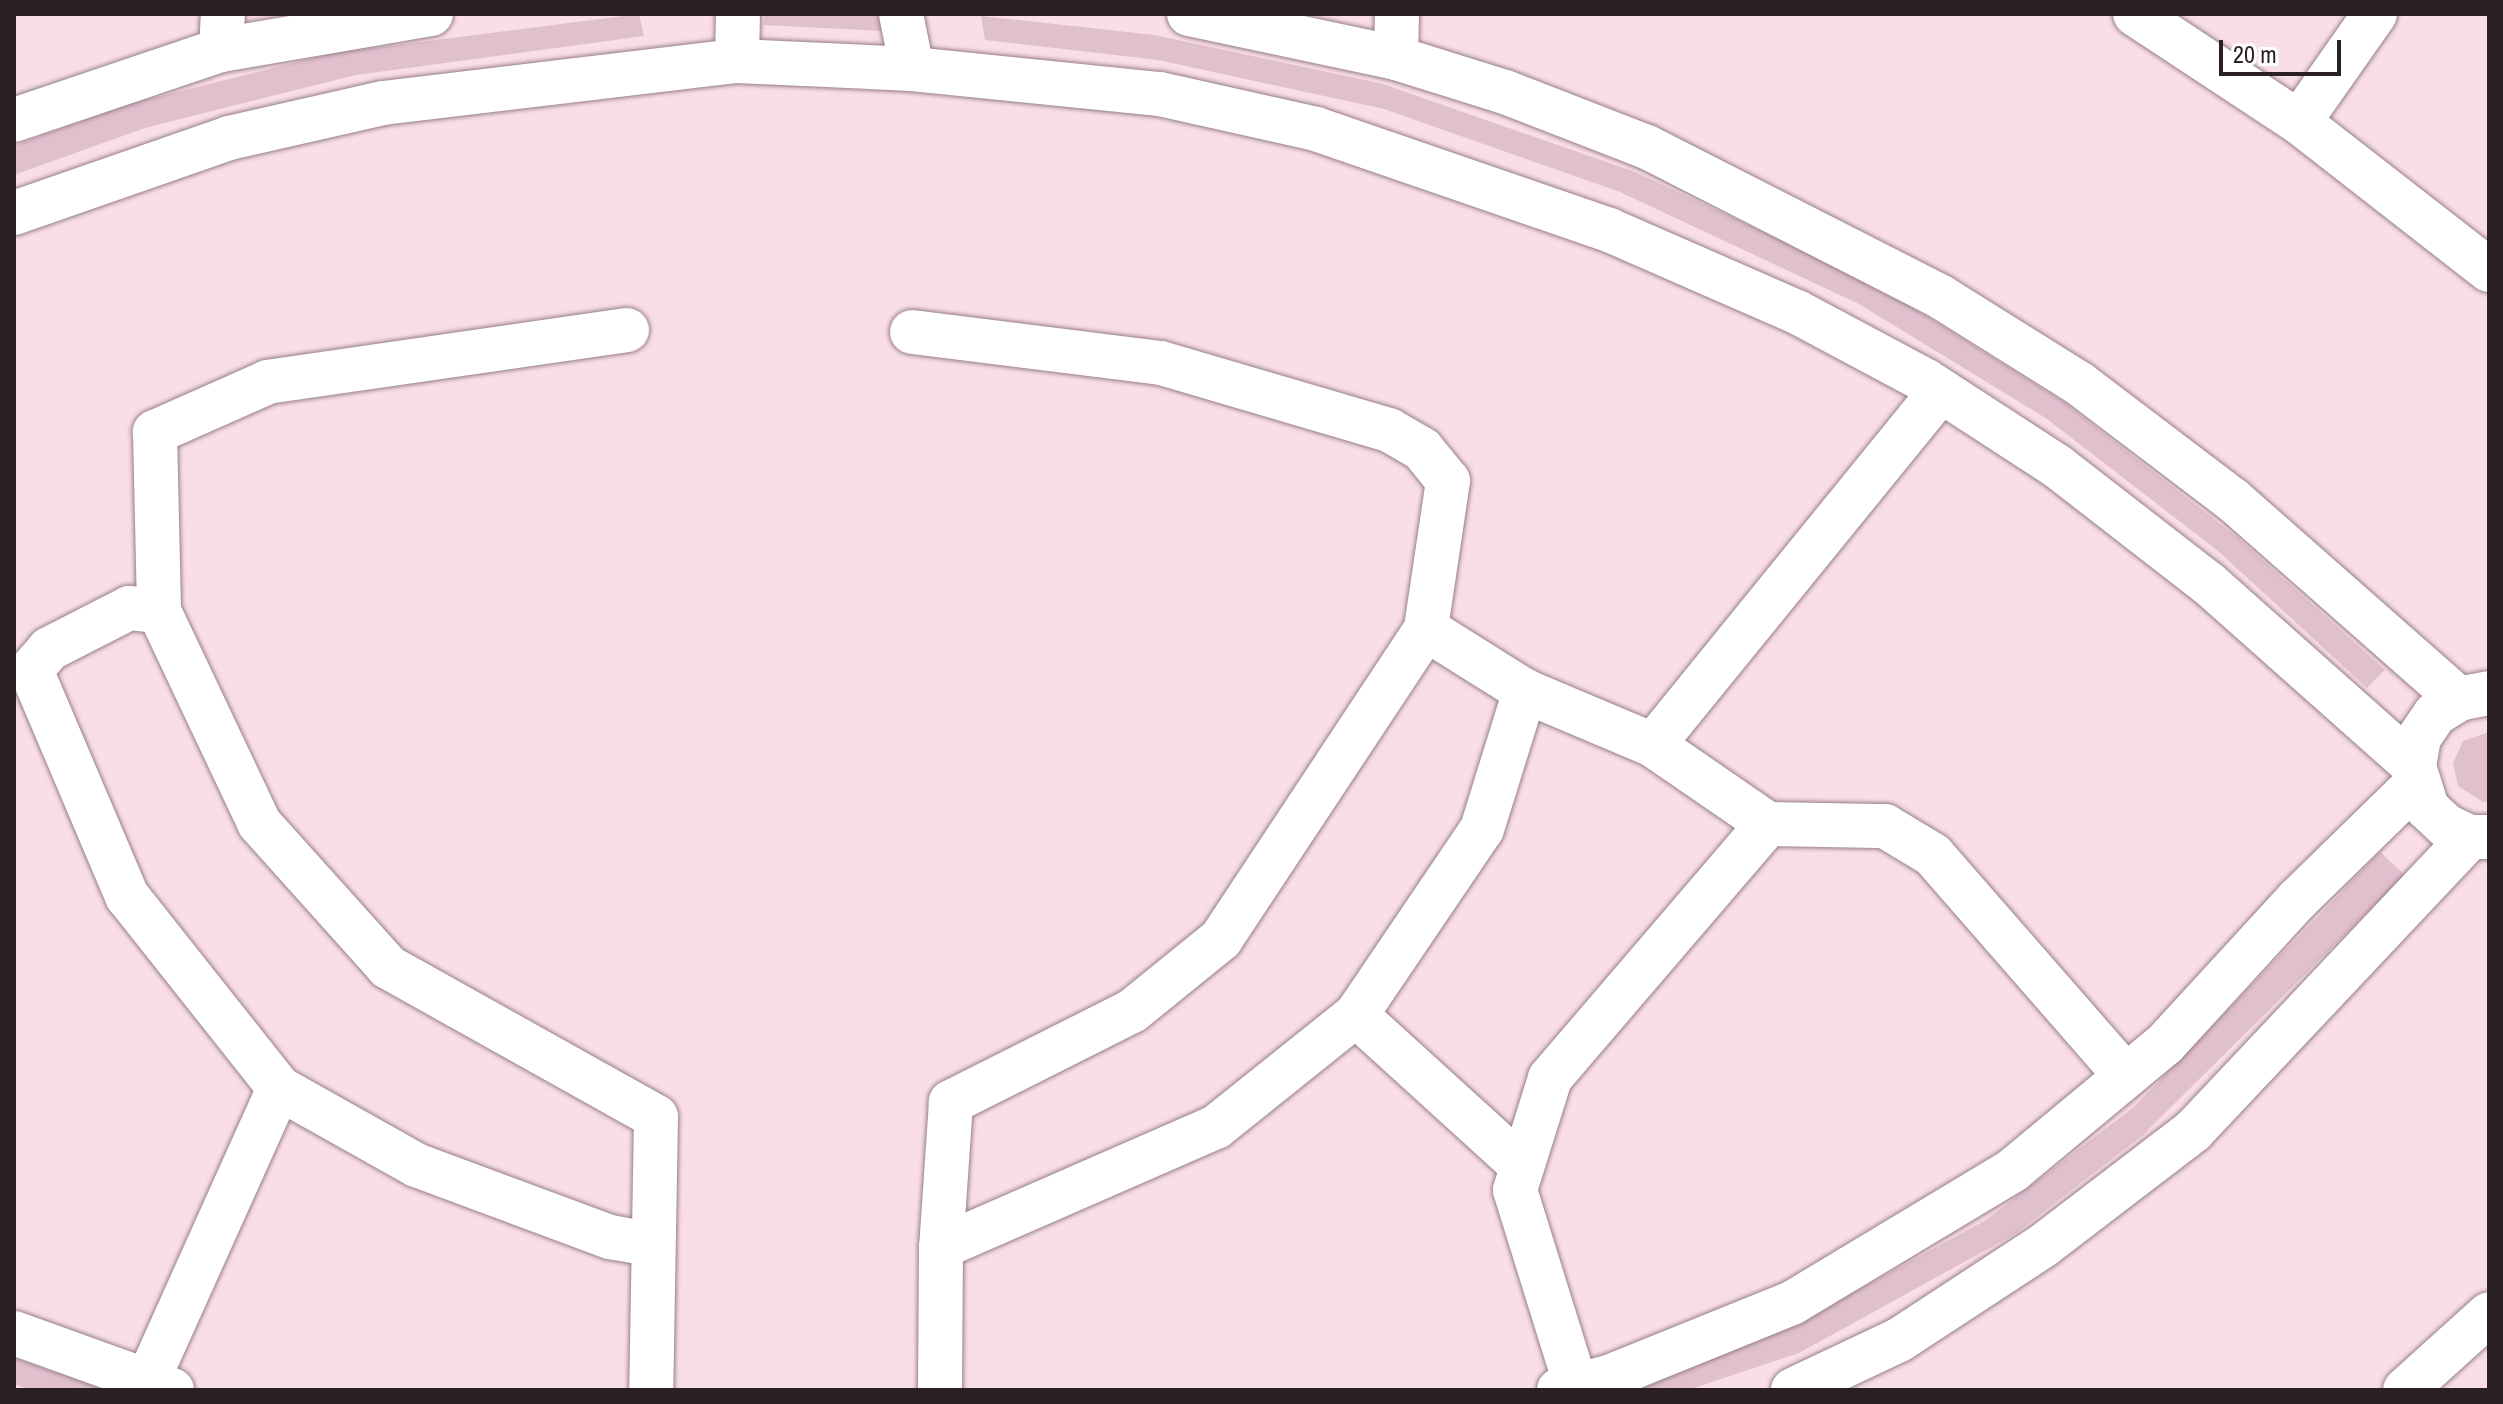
<!DOCTYPE html>
<style>
body{margin:0}
#map{position:relative;width:2503px;height:1404px;overflow:hidden;background:#f9dee9;font-family:"Archivo Narrow",sans-serif}
div>[style]{position:absolute}
[style*='--x']{left:calc(var(--x)*1px);top:calc(var(--y)*1px);width:calc(var(--w)*1px);rotate:calc(var(--a)*1deg)}
.green>*{inset:0;background:#e1c0ce}
.roads{filter:drop-shadow(0 0 2px #967e88) drop-shadow(0 0 2px #967e88)}
.minor>*{height:44px;margin:-22px;padding:0 22px;transform-origin:22px;border-radius:22px;background:#fff}
span{translate:-50% -50%;white-space:nowrap;text-align:center;line-height:1.15;-webkit-text-stroke:6px #fff;paint-order:stroke}
.frame{position:absolute;inset:0;border:16px solid #291f24;pointer-events:none}
.scale{position:absolute;left:2219px;top:40px;width:122px;height:36px;box-sizing:border-box;border:4px solid #291f24;border-top:0;padding-left:10px;font-size:24px;line-height:28px;white-space:nowrap;color:#291f24;-webkit-text-stroke:6px #fff;paint-order:stroke}
</style>
<div id="map">
<div class="green">
<div style="clip-path:polygon(639px 14px,644px 36px,356px 75px,145px 128px,14px 175px,14px 146px,129px 104px,333px 53px)"></div>
<div style="clip-path:polygon(765px 14px,880px 14px,883px 31px,763px 25px)"></div>
<div style="clip-path:polygon(981px 16px,1154px 35px,1383px 84px,1635px 172px,1875px 284px,2065px 403px,2238px 538px,2385px 670px,2367px 688px,2218px 551px,2047px 419px,1859px 304px,1620px 192px,1384px 109px,1158px 60px,985px 40px)"></div>
<div style="clip-path:polygon(2489px 732px,2489px 802px,2483px 802px,2458px 786px,2453px 763px,2463px 741px)"></div>
<div style="clip-path:polygon(2380px 852px,2405px 875px,2143px 1135px,2015px 1234px,1799px 1353px,1688px 1390px,1611px 1390px,1680px 1370px,1865px 1286px,1986px 1220px,2134px 1107px)"></div>
<div style="clip-path:polygon(14px 1358px,107px 1390px,31px 1390px,14px 1384px)"></div>
</div>
<div class="roads">
<div class="minor">
<div style="--x:901;--y:14;--w:56;--a:78.7"></div>
<div style="--x:1189;--y:14;--w:212;--a:12"></div>
<div style="--x:1396;--y:58;--w:114;--a:17.3"></div>
<div style="--x:1505;--y:92;--w:152;--a:21.2"></div>
<div style="--x:1647;--y:147;--w:330;--a:27"></div>
<div style="--x:1941;--y:297;--w:164;--a:32"></div>
<div style="--x:2080;--y:384;--w:192;--a:37.2"></div>
<div style="--x:2233;--y:500;--w:301;--a:41.4"></div>
<div style="--x:2135;--y:14;--w:196;--a:33.4"></div>
<div style="--x:2299;--y:122;--w:241;--a:37.9"></div>
<div style="--x:221;--y:50;--w:36;--a:-87"></div>
<div style="--x:1396;--y:58;--w:44;--a:-88.7"></div>
<div style="--x:737;--y:61;--w:47;--a:-88.8"></div>
<div style="--x:14;--y:120;--w:219;--a:-18.7"></div>
<div style="--x:221;--y:50;--w:213;--a:-9.7"></div>
<div style="--x:2299;--y:122;--w:132;--a:-54.9"></div>
<div style="--x:14;--y:213;--w:228;--a:-19.2"></div>
<div style="--x:229;--y:138;--w:158;--a:-12.8"></div>
<div style="--x:383;--y:103;--w:356;--a:-6.8"></div>
<div style="--x:737;--y:61;--w:175;--a:2.6"></div>
<div style="--x:912;--y:69;--w:249;--a:5.8"></div>
<div style="--x:1160;--y:94;--w:160;--a:12.6"></div>
<div style="--x:1316;--y:129;--w:310;--a:19"></div>
<div style="--x:1609;--y:230;--w:205;--a:23.6"></div>
<div style="--x:1797;--y:312;--w:146;--a:28.1"></div>
<div style="--x:1926;--y:381;--w:156;--a:33"></div>
<div style="--x:2057;--y:466;--w:191;--a:37.8"></div>
<div style="--x:2208;--y:583;--w:276;--a:41.6"></div>
<div style="--x:627;--y:330;--w:363;--a:171.8"></div>
<div style="--x:268;--y:382;--w:124;--a:156.1"></div>
<div style="--x:155;--y:432;--w:179;--a:88.7"></div>
<div style="--x:159;--y:611;--w:234;--a:64.7"></div>
<div style="--x:259;--y:823;--w:193;--a:48.1"></div>
<div style="--x:388;--y:967;--w:307;--a:29.2"></div>
<div style="--x:656;--y:1117;--w:273;--a:91"></div>
<div style="--x:912;--y:332;--w:251;--a:7.1"></div>
<div style="--x:1161;--y:363;--w:238;--a:16.4"></div>
<div style="--x:1389;--y:430;--w:38;--a:30"></div>
<div style="--x:1422;--y:449;--w:41;--a:50.9"></div>
<div style="--x:1448;--y:481;--w:150;--a:98.5"></div>
<div style="--x:1426;--y:629;--w:372;--a:123.5"></div>
<div style="--x:1221;--y:939;--w:114;--a:141"></div>
<div style="--x:1132;--y:1011;--w:203;--a:153.3"></div>
<div style="--x:951;--y:1102;--w:145;--a:93.9"></div>
<div style="--x:941;--y:1247;--w:143;--a:90.4"></div>
<div style="--x:1426;--y:629;--w:117;--a:32.1"></div>
<div style="--x:1525;--y:691;--w:139;--a:22.9"></div>
<div style="--x:1653;--y:745;--w:140;--a:34.5"></div>
<div style="--x:1768;--y:824;--w:117;--a:1"></div>
<div style="--x:1885;--y:826;--w:56;--a:31.1"></div>
<div style="--x:1933;--y:855;--w:293;--a:48.9"></div>
<div style="--x:31;--y:670;--w:246;--a:67"></div>
<div style="--x:127;--y:896;--w:245;--a:51.6"></div>
<div style="--x:279;--y:1088;--w:157;--a:29.3"></div>
<div style="--x:416;--y:1165;--w:207;--a:20.4"></div>
<div style="--x:610;--y:1237;--w:40;--a:10"></div>
<div style="--x:31;--y:670;--w:28;--a:-49"></div>
<div style="--x:49;--y:649;--w:90;--a:-27.1"></div>
<div style="--x:129;--y:608;--w:30;--a:6"></div>
<div style="--x:2489;--y:693;--w:31;--a:169"></div>
<div style="--x:2459;--y:699;--w:28;--a:148"></div>
<div style="--x:2435;--y:714;--w:29;--a:124"></div>
<div style="--x:2419;--y:738;--w:28;--a:100"></div>
<div style="--x:2414;--y:766;--w:44;--a:72.8"></div>
<div style="--x:2427;--y:808;--w:26;--a:43"></div>
<div style="--x:2446;--y:826;--w:26;--a:25"></div>
<div style="--x:2470;--y:837;--w:19;--a:0"></div>
<div style="--x:1653;--y:745;--w:456;--a:-50.9"></div>
<div style="--x:1356;--y:1015;--w:224;--a:42.3"></div>
<div style="--x:941;--y:1247;--w:300;--a:-23.6"></div>
<div style="--x:1216;--y:1127;--w:179;--a:-38.7"></div>
<div style="--x:1356;--y:1015;--w:225;--a:-55.9"></div>
<div style="--x:1482;--y:829;--w:145;--a:-72.7"></div>
<div style="--x:14;--y:1333;--w:168;--a:19.8"></div>
<div style="--x:147;--y:1382;--w:322;--a:-65.8"></div>
<div style="--x:1576;--y:1386;--w:205;--a:-107.3"></div>
<div style="--x:1515;--y:1190;--w:117;--a:-72.6"></div>
<div style="--x:1550;--y:1078;--w:335;--a:-49.4"></div>
<div style="--x:1559;--y:1390;--w:52;--a:-14.6"></div>
<div style="--x:1609;--y:1377;--w:197;--a:-22"></div>
<div style="--x:1792;--y:1303;--w:258;--a:-31"></div>
<div style="--x:2013;--y:1170;--w:197;--a:-39.7"></div>
<div style="--x:2165;--y:1044;--w:195;--a:-47.5"></div>
<div style="--x:2297;--y:900;--w:166;--a:-44.3"></div>
<div style="--x:1793;--y:1390;--w:117;--a:-25.3"></div>
<div style="--x:1899;--y:1340;--w:173;--a:-33.2"></div>
<div style="--x:2044;--y:1245;--w:188;--a:-37.4"></div>
<div style="--x:2193;--y:1131;--w:404;--a:-46.7"></div>
<div style="--x:2405;--y:1390;--w:113;--a:-42.1"></div>
</div>
</div>
<div class="frame"></div>
<div class="scale">20 m</div>
</div>
